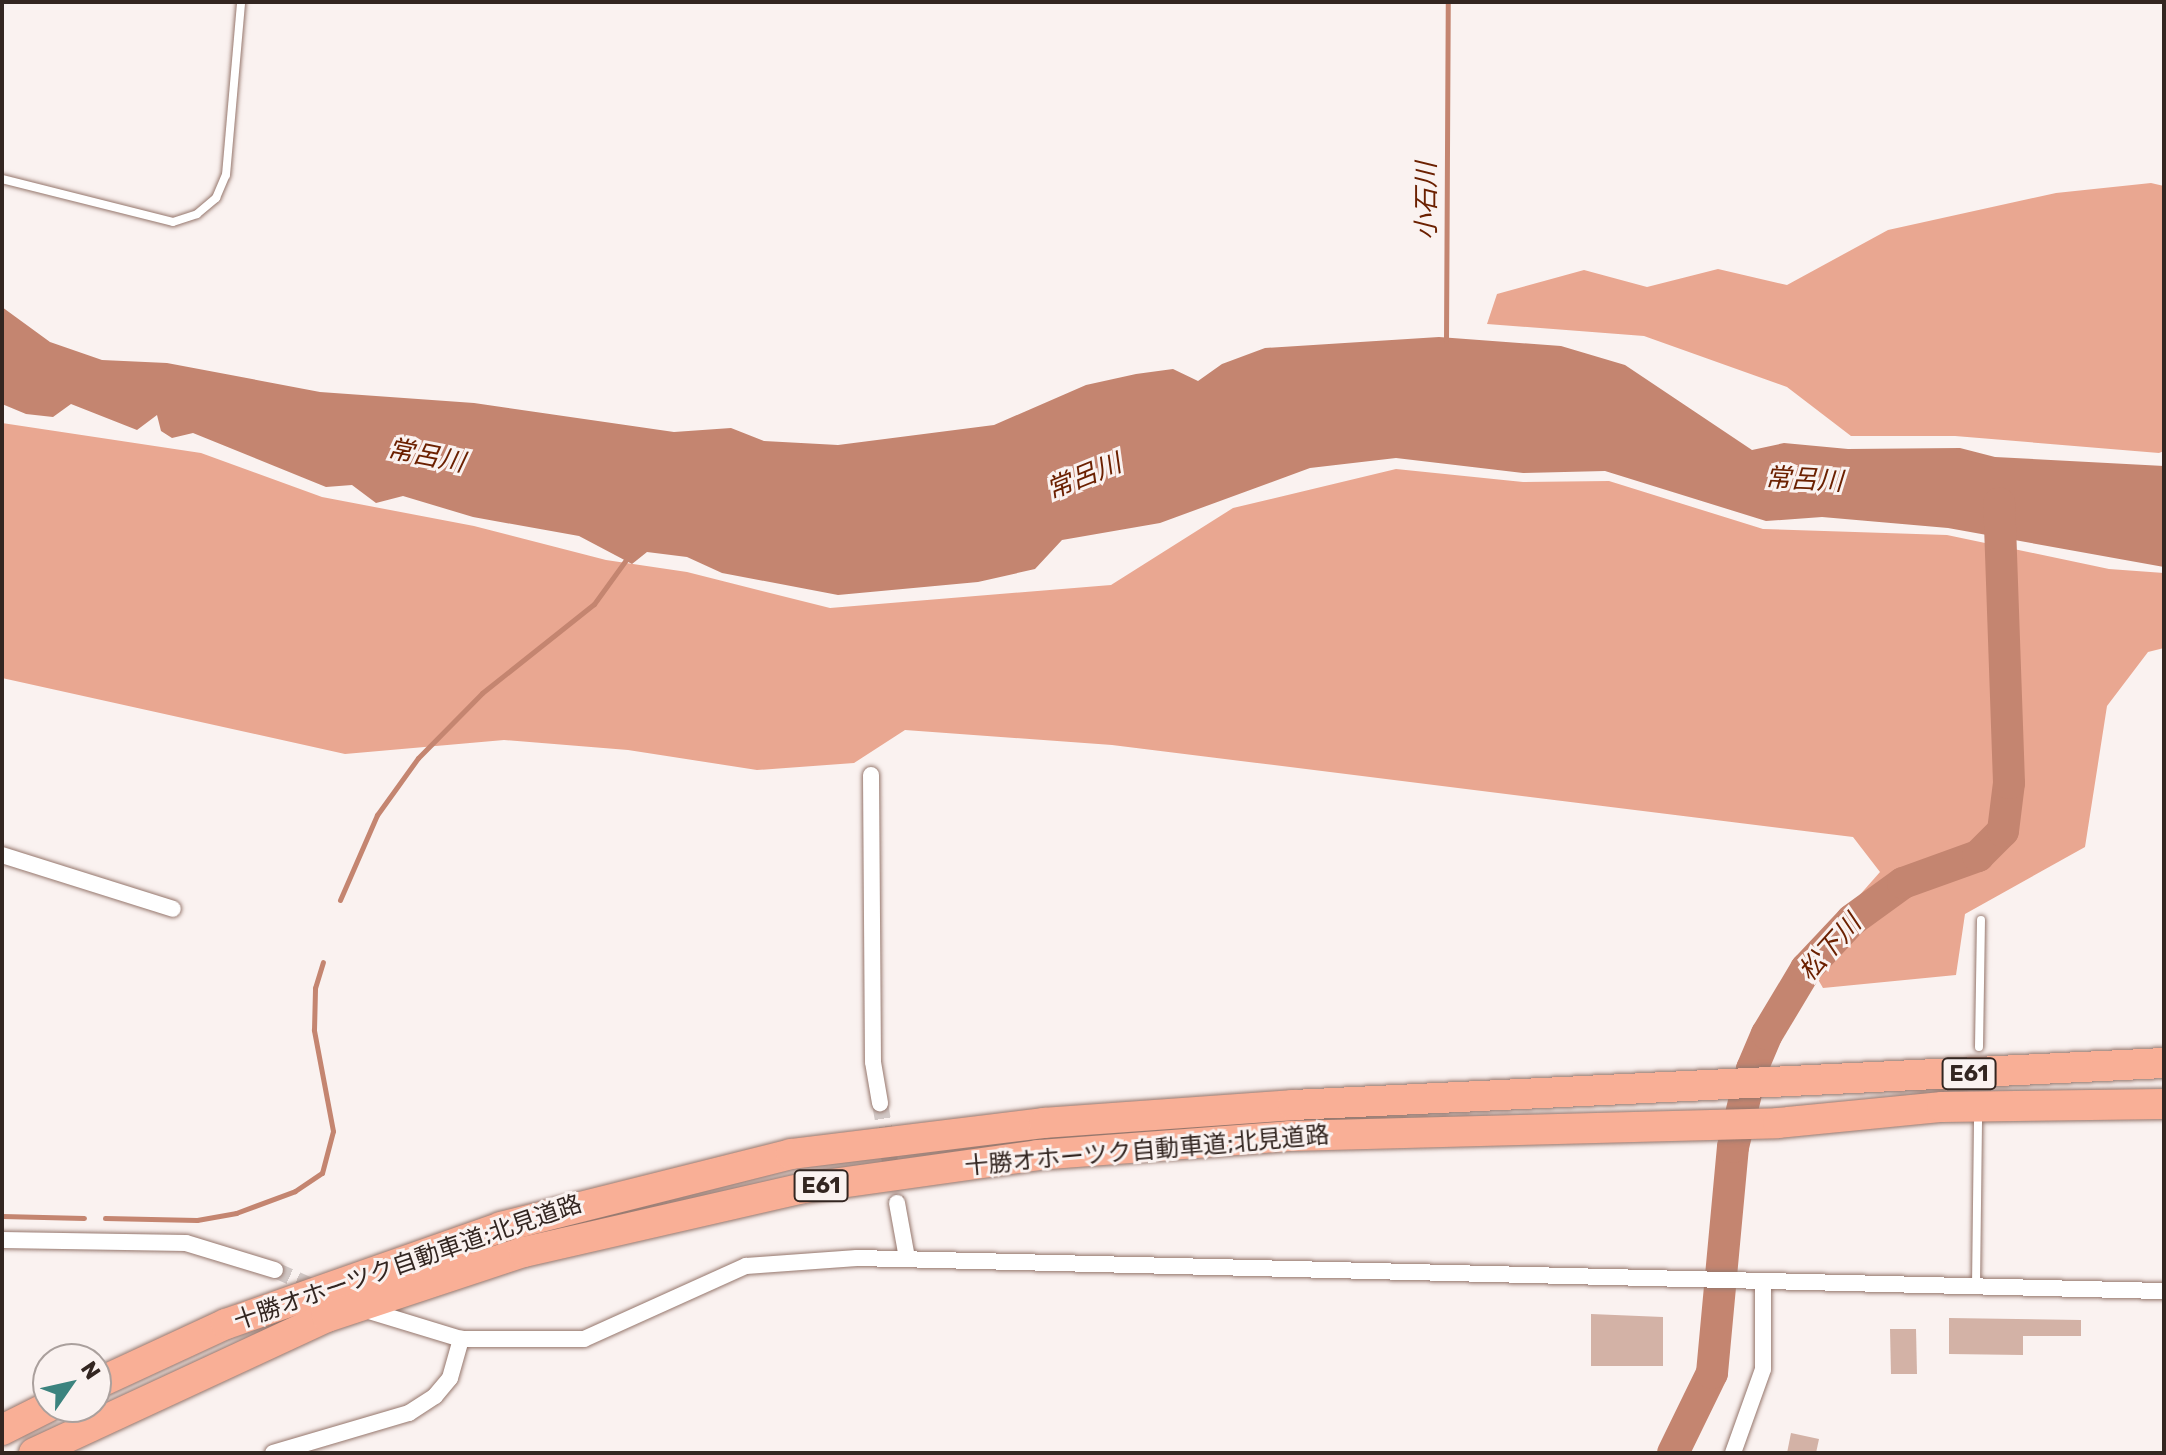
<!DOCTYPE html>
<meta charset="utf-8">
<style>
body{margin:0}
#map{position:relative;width:2166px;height:1455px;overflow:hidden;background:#faf2f0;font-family:Rubik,"Noto Sans JP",sans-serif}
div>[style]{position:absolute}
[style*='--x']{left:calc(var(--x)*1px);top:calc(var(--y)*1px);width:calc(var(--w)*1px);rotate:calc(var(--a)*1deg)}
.forest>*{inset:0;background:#e9a791}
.water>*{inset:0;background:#c48570}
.stream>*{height:5px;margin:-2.5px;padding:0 2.5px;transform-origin:2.5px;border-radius:2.5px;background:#c48570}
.river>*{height:32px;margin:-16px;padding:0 16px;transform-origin:16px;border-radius:16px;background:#c48570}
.building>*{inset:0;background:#d3b2a6}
.minor-tunnel>*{height:16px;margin-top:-8px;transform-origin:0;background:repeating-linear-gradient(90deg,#d2c9c7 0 16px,transparent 0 24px)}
.roads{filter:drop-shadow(0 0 2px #95766c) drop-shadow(0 0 2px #95766c)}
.service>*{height:8px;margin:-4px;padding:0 4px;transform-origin:4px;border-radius:4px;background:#fff}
.minor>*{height:16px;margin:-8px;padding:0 8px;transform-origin:8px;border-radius:8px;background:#fff}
.motorway>*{height:30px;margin:-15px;padding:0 15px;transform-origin:15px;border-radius:15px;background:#f9af96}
span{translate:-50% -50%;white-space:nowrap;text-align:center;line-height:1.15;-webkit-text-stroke:6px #faf2f0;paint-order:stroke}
.shield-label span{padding:2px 6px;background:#faf2f0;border:2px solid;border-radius:6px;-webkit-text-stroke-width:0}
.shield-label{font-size:22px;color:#332621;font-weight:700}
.street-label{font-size:24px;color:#332621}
.water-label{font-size:26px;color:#6b2000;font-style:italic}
.frame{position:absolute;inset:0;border:4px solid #332621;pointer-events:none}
.north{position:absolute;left:32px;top:1343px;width:80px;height:80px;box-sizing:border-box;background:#faf2f0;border:2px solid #aaa09d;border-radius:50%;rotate:56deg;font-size:22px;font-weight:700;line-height:32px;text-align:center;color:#332621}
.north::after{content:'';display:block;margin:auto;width:28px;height:36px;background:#3b837e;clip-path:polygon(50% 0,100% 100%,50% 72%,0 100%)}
</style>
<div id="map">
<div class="forest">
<div style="clip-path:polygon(2151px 183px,2164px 186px,2164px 451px,2159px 453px,1955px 436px,1851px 436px,1787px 387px,1644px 336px,1487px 324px,1497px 294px,1584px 270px,1647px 287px,1718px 269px,1787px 285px,1888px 230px,2056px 193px)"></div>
<div style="clip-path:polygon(2px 423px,201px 453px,322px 497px,474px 526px,606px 560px,687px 572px,830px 608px,1111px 585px,1233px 508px,1396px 469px,1523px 482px,1609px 481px,1763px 529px,1947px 535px,2109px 569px,2164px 573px,2164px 648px,2148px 652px,2107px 706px,2085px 847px,1965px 914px,1956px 975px,1823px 988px,1805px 957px,1880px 872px,1853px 837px,1112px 745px,905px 730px,854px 763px,757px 770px,628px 750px,504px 740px,345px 754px,2px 678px)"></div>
</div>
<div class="water">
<div style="clip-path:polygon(2px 307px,50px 342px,102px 360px,167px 363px,320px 392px,474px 403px,674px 432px,731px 428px,764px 441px,838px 445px,994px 425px,1086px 385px,1136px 374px,1173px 369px,1198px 381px,1222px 364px,1265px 348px,1439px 337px,1561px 346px,1625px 365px,1752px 450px,1784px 443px,1848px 449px,1960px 448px,1995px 457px,2164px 466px,2164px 567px,1948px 528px,1822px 517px,1766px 521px,1605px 471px,1523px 473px,1396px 458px,1310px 468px,1160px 523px,1062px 540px,1035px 569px,978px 582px,838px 595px,722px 573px,687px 557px,647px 552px,632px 564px,579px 536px,473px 517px,403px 496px,376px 503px,352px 485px,326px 487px,193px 433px,172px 438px,161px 431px,157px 415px,137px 430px,71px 404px,53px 417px,26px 414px,2px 404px)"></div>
</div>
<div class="stream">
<div style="--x:1446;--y:341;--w:339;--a:-89.7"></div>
<div style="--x:340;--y:900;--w:93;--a:-66.5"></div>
<div style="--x:377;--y:815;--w:70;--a:-54.3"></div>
<div style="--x:418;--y:758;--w:91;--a:-45.4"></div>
<div style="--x:482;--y:693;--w:143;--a:-38.5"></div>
<div style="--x:594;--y:604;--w:58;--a:-54.1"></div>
<div style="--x:2;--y:1216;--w:82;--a:1.4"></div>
<div style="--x:105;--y:1218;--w:92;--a:1.2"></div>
<div style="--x:197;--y:1220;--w:40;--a:-10"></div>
<div style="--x:236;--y:1213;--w:63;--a:-20.4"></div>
<div style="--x:295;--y:1191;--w:32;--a:-34"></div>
<div style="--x:322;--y:1173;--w:43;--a:-75.3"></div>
<div style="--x:333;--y:1131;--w:103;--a:-100.7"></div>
<div style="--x:314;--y:1030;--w:42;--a:-88.6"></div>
<div style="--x:315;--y:988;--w:27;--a:-73"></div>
</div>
<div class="river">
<div style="--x:1673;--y:1453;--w:89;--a:-64"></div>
<div style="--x:1712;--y:1373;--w:227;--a:-84.7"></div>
<div style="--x:1733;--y:1147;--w:80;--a:-76.3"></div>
<div style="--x:1752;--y:1069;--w:38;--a:-67"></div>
<div style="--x:1767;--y:1034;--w:76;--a:-59"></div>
<div style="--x:1806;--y:969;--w:67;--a:-46.8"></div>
<div style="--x:1852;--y:920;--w:63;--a:-36"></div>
<div style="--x:1903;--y:883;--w:80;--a:-19.8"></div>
<div style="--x:1978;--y:856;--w:35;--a:-45"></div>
<div style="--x:2003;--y:831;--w:48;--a:-82.9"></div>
<div style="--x:2009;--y:783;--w:280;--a:-92"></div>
</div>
<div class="building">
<div style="clip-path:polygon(1591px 1314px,1663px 1317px,1663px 1366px,1591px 1366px)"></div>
<div style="clip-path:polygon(1949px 1318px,2081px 1320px,2081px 1336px,2023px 1336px,2023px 1355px,1949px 1354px)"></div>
<div style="clip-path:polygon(1890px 1329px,1916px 1329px,1917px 1374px,1891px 1374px)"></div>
<div style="clip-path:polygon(1791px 1433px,1819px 1439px,1816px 1453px,1787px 1453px)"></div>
</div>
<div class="minor-tunnel">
<div style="--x:880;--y:1103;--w:101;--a:80.4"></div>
<div style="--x:275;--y:1270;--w:49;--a:24"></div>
</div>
<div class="roads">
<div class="service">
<div style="--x:2;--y:179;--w:176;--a:14.1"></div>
<div style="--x:173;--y:222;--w:25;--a:-18"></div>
<div style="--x:197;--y:214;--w:25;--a:-40"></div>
<div style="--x:216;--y:198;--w:25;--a:-67"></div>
<div style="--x:226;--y:175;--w:174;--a:-85"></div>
<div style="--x:1979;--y:1047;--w:127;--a:-89.1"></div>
<div style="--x:1976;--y:1286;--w:170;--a:-89.3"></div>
</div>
<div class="minor">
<div style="--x:871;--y:775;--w:287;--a:89.6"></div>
<div style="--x:873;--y:1062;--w:42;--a:80.3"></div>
<div style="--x:2;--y:855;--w:179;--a:17.5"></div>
<div style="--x:897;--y:1203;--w:56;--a:79.7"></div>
<div style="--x:2;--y:1240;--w:184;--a:0.9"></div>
<div style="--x:186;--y:1243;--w:93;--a:16.9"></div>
<div style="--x:366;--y:1310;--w:99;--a:17"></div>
<div style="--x:461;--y:1339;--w:123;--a:0"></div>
<div style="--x:584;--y:1339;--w:178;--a:-24.3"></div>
<div style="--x:746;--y:1266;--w:111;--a:-4.1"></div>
<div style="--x:857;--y:1258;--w:1307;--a:1.45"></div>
<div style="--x:273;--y:1453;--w:142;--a:-16.4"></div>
<div style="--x:409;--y:1413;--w:31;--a:-33"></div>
<div style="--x:435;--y:1396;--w:23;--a:-50"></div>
<div style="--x:450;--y:1378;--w:41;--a:-74.2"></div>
<div style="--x:1733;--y:1453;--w:89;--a:-70.3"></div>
<div style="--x:1763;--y:1369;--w:88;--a:-90"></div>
</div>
<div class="motorway">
<div style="--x:96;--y:1384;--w:143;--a:-24.8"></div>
<div style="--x:226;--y:1324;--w:292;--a:-19.4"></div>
<div style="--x:501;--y:1227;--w:299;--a:-14.1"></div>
<div style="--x:791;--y:1154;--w:255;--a:-7"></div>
<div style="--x:1044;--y:1123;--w:250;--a:-4.1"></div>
<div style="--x:1293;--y:1105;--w:872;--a:-2.76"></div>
<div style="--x:2;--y:1430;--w:51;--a:-26.6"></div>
<div style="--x:34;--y:1453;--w:323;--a:-24.9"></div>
<div style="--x:327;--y:1317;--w:207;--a:-18.3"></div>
<div style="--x:524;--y:1252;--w:287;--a:-12.9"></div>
<div style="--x:804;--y:1188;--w:236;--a:-8"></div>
<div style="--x:1038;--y:1155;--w:253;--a:-4.3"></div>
<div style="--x:1290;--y:1136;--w:488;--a:-1.5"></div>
<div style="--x:1778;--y:1123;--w:165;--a:-5.6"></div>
<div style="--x:1942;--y:1107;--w:222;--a:-0.8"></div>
</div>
</div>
<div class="shield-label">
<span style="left:1969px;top:1074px">E61</span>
<span style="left:821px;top:1186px">E61</span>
</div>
<div class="street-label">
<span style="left:1147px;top:1151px;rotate:-5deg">十勝オホーツク自動車道;北見道路</span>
<span style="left:408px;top:1263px;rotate:-19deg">十勝オホーツク自動車道;北見道路</span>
</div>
<div class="water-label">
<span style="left:1427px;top:201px;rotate:-90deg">小石川</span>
<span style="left:426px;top:456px;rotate:11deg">常呂川</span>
<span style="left:1084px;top:477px;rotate:-22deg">常呂川</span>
<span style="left:1804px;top:480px;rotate:3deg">常呂川</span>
<span style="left:1830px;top:948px;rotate:-48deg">松下川</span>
</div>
<div class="frame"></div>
<div class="north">N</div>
</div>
